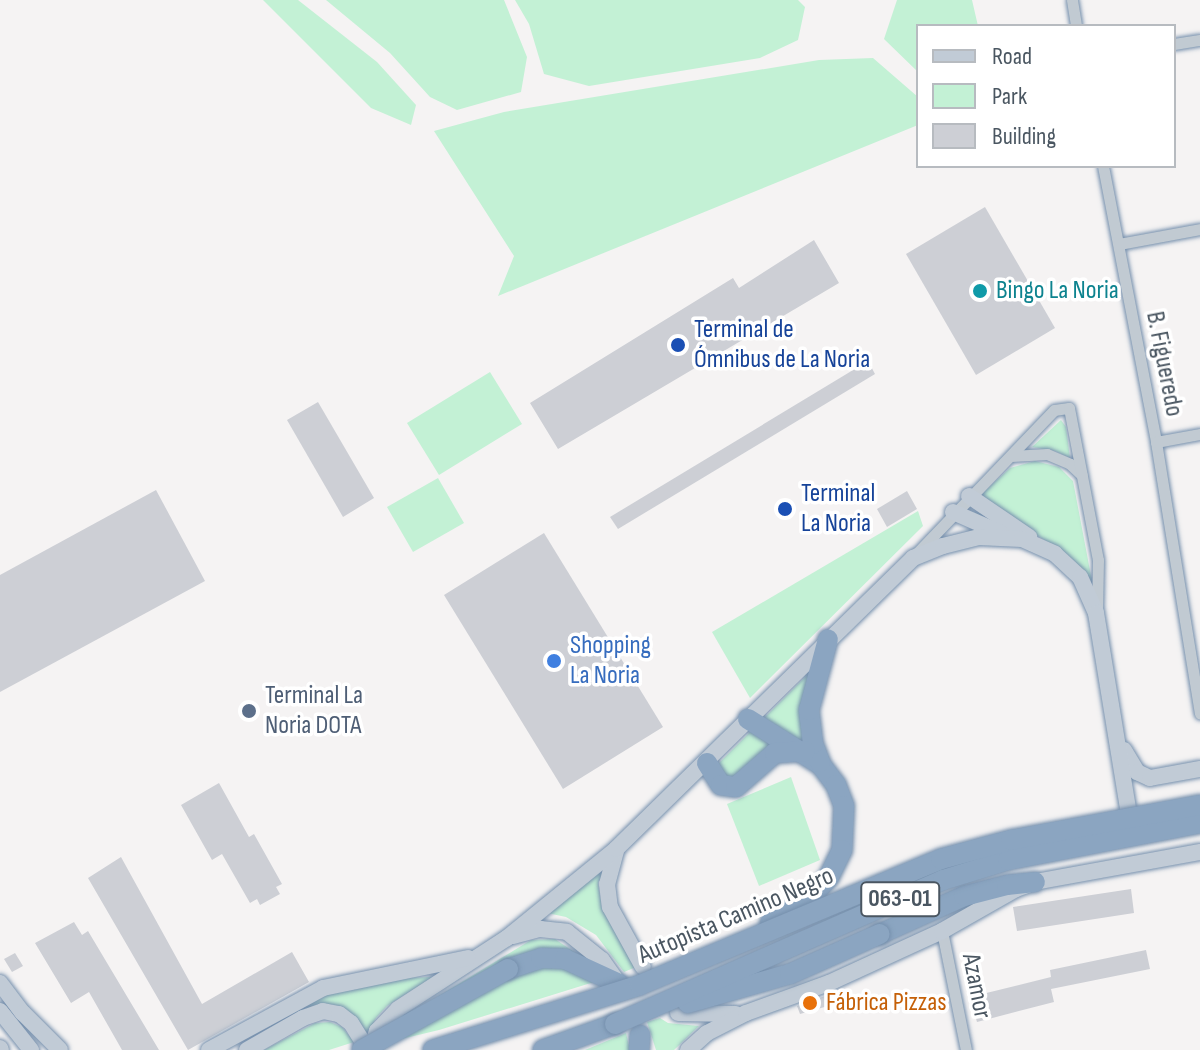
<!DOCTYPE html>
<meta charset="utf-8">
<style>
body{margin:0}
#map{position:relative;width:1200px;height:1050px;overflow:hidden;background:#f5f3f3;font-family:"Sofia Sans Condensed",sans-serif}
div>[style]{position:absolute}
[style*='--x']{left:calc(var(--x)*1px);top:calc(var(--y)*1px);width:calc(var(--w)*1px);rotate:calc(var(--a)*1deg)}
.green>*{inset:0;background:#c3f1d5}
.building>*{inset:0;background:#cdcfd5}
.roads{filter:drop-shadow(0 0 2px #7690ad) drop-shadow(0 0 2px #7690ad)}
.street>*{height:11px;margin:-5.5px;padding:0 5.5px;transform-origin:5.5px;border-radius:5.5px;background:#c1cad2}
.secondary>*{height:16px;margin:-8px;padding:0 8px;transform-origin:8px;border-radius:8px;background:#c1cbd6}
.highway>*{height:20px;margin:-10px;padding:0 10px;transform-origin:10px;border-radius:10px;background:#8ba5c1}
.bridges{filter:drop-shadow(0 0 2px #7690ad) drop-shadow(0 0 2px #7690ad)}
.highway-bridge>*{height:20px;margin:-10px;padding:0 10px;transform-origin:10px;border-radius:10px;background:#8ba5c1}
.dots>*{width:22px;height:22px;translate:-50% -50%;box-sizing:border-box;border:4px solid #fff;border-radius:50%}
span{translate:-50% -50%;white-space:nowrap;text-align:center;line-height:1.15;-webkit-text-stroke:7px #fff;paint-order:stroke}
.shield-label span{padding:2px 6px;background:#fff;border:2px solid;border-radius:6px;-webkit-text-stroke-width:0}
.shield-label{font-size:24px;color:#4a5661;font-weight:700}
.culture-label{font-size:26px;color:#0d838f}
.left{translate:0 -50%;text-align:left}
.transit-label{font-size:26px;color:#164399}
.street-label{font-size:26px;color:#4a5661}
.shop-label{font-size:26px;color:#366cbe}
.service-label{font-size:26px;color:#4e5e75}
.food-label{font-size:26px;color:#c56008}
.legend{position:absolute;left:916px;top:24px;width:260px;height:144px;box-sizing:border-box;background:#fff;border:2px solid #b7bbc0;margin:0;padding:10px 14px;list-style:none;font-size:24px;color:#4a5661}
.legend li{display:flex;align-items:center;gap:16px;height:40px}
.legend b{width:40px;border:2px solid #b7bbc0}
</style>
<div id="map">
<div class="green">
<div style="clip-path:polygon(263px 0,298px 0,377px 62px,416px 105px,411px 125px,371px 108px)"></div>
<div style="clip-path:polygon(326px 0,504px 0,527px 57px,521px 92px,457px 110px,430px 97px,390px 53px)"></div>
<div style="clip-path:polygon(515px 0,798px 0,805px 7px,798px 40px,760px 58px,589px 86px,544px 74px,529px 24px)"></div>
<div style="clip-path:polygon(897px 0,972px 0,978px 26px,918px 26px,918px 72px,884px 39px)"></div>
<div style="clip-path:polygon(873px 58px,918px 97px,918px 125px,498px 296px,514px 256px,434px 131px,504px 112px,819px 60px)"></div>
<div style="clip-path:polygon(490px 372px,522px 424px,439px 475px,407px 423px)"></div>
<div style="clip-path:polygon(1061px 420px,1066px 427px,1070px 458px,1055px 451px,1032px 447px)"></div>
<div style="clip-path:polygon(1035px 461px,1059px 467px,1073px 481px,1092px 581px,1067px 554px,977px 498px,1010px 468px)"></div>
<div style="clip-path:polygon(438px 478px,464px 523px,413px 552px,387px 507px)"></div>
<div style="clip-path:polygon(918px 511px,923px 526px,750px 698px,712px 632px)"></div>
<div style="clip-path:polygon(810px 672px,801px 707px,806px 744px,760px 722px)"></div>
<div style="clip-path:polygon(751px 731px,778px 744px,766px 748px,740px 775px,728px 779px,715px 767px)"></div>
<div style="clip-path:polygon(791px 777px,820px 860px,759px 886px,727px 804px)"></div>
<div style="clip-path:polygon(605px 868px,598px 883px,602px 907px,636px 967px,624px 972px,596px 935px,566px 917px,547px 913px)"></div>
<div style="clip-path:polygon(555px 939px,580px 956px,434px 999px,531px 940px)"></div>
<div style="clip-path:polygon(535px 967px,567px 969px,594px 982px,439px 1030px,393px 1041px,463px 1001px)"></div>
<div style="clip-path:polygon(433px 977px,387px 1006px,376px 1018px,367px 1036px,360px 1026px,296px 1013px,293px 1008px,314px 998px,398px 978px)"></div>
<div style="clip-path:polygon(660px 1018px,668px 1023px,699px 1026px,674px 1050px,656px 1050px,647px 1022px)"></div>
<div style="clip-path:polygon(330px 1022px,342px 1027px,354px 1042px,329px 1050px,264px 1050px,315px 1023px)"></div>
<div style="clip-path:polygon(626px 1033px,630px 1050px,585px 1050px)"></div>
</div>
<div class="building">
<div style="clip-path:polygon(985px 207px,1055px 328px,976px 375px,906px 254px)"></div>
<div style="clip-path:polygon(814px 240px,839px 283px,558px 449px,530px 403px,733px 278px,739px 288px)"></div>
<div style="clip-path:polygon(868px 361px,875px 374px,618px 529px,610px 517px)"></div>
<div style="clip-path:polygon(318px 402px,374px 498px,343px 517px,287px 420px)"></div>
<div style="clip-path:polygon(156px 490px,205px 581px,0 692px,0 575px)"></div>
<div style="clip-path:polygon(907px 491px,917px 509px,887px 527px,877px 509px)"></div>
<div style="clip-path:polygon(544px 533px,663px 727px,563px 789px,444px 595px)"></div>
<div style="clip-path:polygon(219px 783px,249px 837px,254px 834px,282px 884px,276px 887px,280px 894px,260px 905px,257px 899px,250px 903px,222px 854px,212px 860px,181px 805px)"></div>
<div style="clip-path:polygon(121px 857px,202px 1004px,292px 952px,309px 982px,188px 1050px,88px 878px)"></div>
<div style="clip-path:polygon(1131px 889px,1134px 913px,1017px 931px,1013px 907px)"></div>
<div style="clip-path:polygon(74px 922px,82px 935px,88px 931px,159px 1050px,122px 1050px,89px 992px,71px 1003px,35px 943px)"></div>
<div style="clip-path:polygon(1146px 950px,1150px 969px,1051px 989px,1054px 1002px,977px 1022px,970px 997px,1051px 977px,1050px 970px)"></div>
<div style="clip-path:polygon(15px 953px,23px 966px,12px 972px,4px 959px)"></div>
<div style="clip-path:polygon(825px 996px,828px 1006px,800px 1014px,797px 1006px)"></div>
</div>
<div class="roads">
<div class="street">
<div style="--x:1072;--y:0;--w:26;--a:81"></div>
<div style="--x:1174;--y:44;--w:26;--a:-9"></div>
<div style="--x:1103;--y:166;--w:281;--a:79.1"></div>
<div style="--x:1156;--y:442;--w:275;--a:80.8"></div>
<div style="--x:1119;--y:244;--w:82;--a:-10.5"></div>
<div style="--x:1156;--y:442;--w:45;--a:-10.3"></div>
<div style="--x:1011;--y:456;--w:36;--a:-3"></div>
<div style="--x:1047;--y:454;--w:25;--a:23"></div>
<div style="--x:1070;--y:464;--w:16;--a:43"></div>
<div style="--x:916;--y:554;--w:199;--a:-46.2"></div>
<div style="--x:1054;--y:410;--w:15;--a:-8"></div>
<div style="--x:1069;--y:408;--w:155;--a:79.2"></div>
<div style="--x:1098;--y:560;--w:51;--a:91.1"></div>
<div style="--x:942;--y:931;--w:121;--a:78.6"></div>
</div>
<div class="secondary">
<div style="--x:969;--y:496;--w:73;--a:34.3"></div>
<div style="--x:953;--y:512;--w:52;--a:23.6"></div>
<div style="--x:1124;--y:750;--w:26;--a:59"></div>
<div style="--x:1137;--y:772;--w:14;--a:25"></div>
<div style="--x:1150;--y:778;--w:51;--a:-10.2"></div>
<div style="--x:616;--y:851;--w:34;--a:105"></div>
<div style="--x:607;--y:884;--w:23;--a:83"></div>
<div style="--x:610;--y:907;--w:68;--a:61.2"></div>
<div style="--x:513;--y:936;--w:28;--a:-15"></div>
<div style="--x:540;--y:929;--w:27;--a:6"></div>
<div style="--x:567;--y:932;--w:45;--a:38.7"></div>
<div style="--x:602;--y:960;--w:28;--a:55"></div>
<div style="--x:0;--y:983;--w:38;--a:53"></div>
<div style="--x:23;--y:1013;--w:52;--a:45"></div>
<div style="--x:0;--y:1011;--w:50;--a:51.5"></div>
<div style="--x:678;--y:1013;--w:58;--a:1"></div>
<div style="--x:0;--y:1048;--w:2;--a:63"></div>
<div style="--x:372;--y:1048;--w:18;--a:-74"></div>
<div style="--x:377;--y:1031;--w:30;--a:-46"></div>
<div style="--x:398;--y:1009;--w:130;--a:-33.1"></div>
<div style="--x:507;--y:938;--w:141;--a:-39.2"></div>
<div style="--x:616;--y:849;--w:416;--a:-44.4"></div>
<div style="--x:913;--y:558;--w:32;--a:-22"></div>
<div style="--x:943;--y:546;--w:37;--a:-14"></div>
<div style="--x:979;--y:537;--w:43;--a:2.7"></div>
<div style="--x:1022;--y:539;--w:36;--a:24"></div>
<div style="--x:1055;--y:554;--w:34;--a:43"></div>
<div style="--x:1080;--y:577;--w:39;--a:66"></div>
<div style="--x:1096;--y:613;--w:198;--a:80.7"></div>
<div style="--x:209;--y:1050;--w:130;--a:-28.5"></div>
<div style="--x:323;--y:988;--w:148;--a:-11.7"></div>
<div style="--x:247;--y:1050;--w:64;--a:-29.7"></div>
<div style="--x:303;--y:1018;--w:21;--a:-19"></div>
<div style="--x:323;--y:1011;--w:16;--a:11"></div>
<div style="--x:339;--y:1014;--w:15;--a:37"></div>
<div style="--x:351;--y:1023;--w:32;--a:58"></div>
<div style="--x:688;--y:1050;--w:25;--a:-42"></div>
<div style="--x:707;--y:1033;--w:44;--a:-27.1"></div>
<div style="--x:746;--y:1013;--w:88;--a:-19.9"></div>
<div style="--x:829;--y:983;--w:124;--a:-24.7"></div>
<div style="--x:942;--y:931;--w:85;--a:-29.6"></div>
<div style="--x:1016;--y:889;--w:20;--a:-20"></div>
<div style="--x:1035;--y:882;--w:168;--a:-10.3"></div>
</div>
<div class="highway">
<div style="--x:748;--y:719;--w:86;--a:32.2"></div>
<div style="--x:821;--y:765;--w:25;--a:53"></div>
<div style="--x:836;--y:785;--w:22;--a:69"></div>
<div style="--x:844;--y:806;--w:44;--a:92.6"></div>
<div style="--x:842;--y:850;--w:30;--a:116"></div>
<div style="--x:829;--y:877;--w:31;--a:132"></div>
<div style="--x:808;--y:900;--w:44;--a:148.8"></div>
<div style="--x:820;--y:762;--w:19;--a:-111"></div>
<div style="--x:813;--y:744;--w:34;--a:-97"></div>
<div style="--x:809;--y:710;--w:73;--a:-75"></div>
<div style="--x:707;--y:763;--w:26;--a:58"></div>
<div style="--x:721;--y:785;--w:15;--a:8"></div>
<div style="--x:736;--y:787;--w:52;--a:-41.1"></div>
<div style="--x:775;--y:753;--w:30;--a:-4"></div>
<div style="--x:880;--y:934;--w:92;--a:-24.3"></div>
<div style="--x:964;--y:896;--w:44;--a:-14.3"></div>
<div style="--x:1007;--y:885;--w:28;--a:-6"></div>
<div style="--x:508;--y:969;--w:35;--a:-18"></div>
<div style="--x:541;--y:958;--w:24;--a:2"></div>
<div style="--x:565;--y:959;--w:60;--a:24.8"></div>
<div style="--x:543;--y:1050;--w:77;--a:-19.9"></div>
<div style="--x:639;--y:1050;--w:15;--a:-86"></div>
</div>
</div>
<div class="bridges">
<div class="highway-bridge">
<div style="--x:688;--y:1003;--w:106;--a:-15.9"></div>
<div style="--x:790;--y:974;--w:98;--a:-24"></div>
<div style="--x:615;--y:1024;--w:358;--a:-23.7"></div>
<div style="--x:943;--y:880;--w:68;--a:-17.1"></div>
<div style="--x:1008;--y:860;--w:196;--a:-10.9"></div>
<div style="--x:362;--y:1050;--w:167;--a:-29"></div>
<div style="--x:433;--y:1050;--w:217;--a:-17.4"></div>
<div style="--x:640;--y:985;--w:326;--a:-22.7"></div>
<div style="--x:941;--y:859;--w:73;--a:-15.2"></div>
<div style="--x:1011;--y:840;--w:192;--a:-10.5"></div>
</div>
</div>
<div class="dots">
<div style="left:980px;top:291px;background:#0f9aa8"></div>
<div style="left:678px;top:345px;background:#1a4fb4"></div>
<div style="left:785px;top:509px;background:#1a4fb4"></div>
<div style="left:554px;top:661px;background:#3f7fe0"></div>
<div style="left:249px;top:711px;background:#5c6f8a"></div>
<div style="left:810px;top:1003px;background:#e8710a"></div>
</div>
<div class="shield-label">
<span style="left:900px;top:899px">063-01</span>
</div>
<div class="culture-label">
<span class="left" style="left:996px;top:291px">Bingo La Noria</span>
</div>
<div class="transit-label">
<span class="left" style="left:694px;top:345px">Terminal de<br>Ómnibus de La Noria</span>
<span class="left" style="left:801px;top:509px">Terminal<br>La Noria</span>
</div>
<div class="street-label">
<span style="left:1164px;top:364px;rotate:79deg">B. Figueredo</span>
<span style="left:736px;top:916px;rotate:-23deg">Autopista Camino Negro</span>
<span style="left:976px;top:986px;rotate:79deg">Azamor</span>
</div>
<div class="shop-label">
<span class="left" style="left:570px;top:661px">Shopping<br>La Noria</span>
</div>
<div class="service-label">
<span class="left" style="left:265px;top:711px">Terminal La<br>Noria DOTA</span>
</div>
<div class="food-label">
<span class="left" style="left:826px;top:1003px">Fábrica Pizzas</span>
</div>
<ul class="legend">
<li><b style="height:10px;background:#c1cbd6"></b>Road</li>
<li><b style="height:22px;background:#c3f1d5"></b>Park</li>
<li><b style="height:22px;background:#cdcfd5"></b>Building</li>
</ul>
</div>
